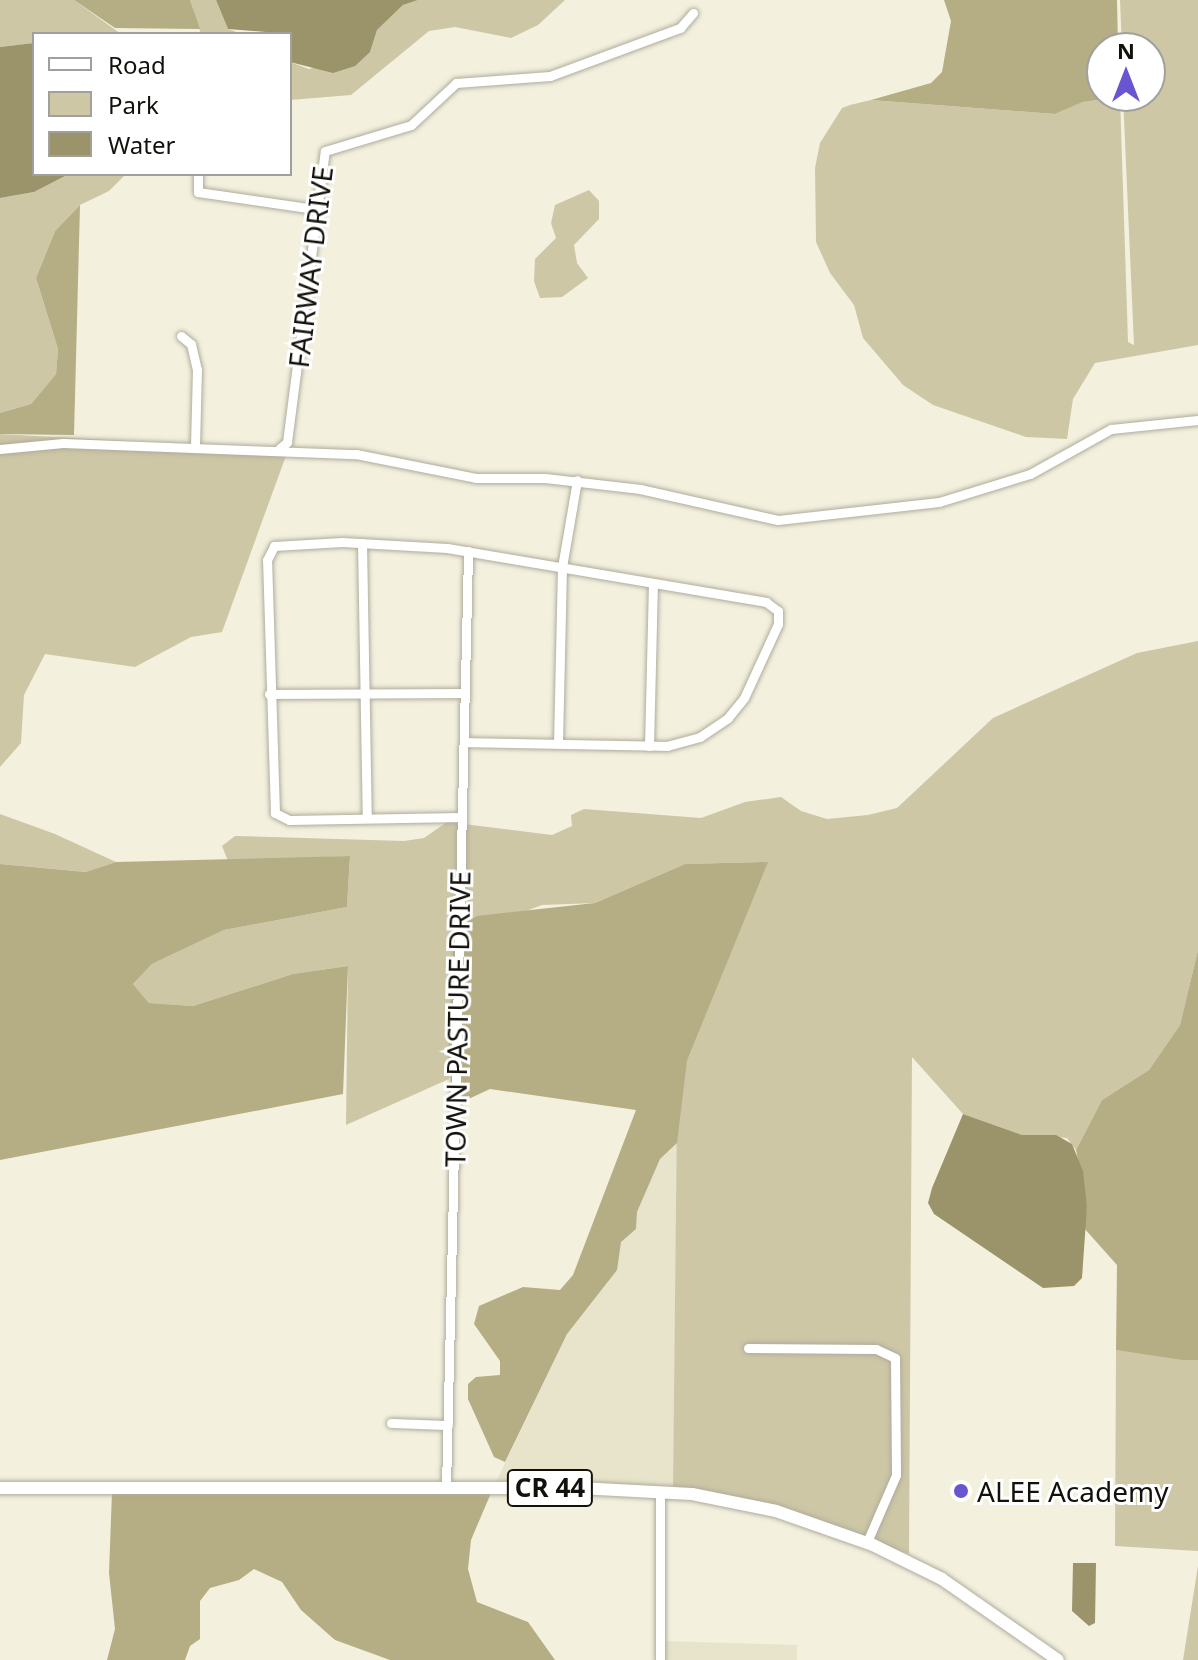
<!DOCTYPE html>
<style>
body{margin:0}
#map{position:relative;width:1198px;height:1660px;overflow:hidden;background:#f3f0de;font-family:"Noto Sans",sans-serif}
div>[style]{position:absolute}
[style*='--x']{left:calc(var(--x)*1px);top:calc(var(--y)*1px);width:calc(var(--w)*1px);rotate:calc(var(--a)*1deg)}
.built>*{inset:0;background:#e8e4cb}
.green>*{inset:0;background:#cdc7a6}
.forest>*{inset:0;background:#b5ad83}
.water>*{inset:0;background:#9b936a}
.roads{filter:drop-shadow(0 0 2px #afac9c) drop-shadow(0 0 2px #afac9c)}
.minor>*{height:9px;margin:-4.5px;padding:0 4.5px;transform-origin:4.5px;border-radius:4.5px;background:#fff}
.major>*{height:12px;margin:-6px;padding:0 6px;transform-origin:6px;border-radius:6px;background:#fff}
.dots>*{width:22px;height:22px;translate:-50% -50%;box-sizing:border-box;border:4px solid #fff;border-radius:50%}
span{translate:-50% -50%;white-space:nowrap;text-align:center;line-height:1.15;-webkit-text-stroke:6px #fff;paint-order:stroke}
.shield-label span{padding:2px 6px;background:#fff;border:2px solid;border-radius:6px;-webkit-text-stroke-width:0}
.shield-label{font-size:26px;color:#12110b;font-weight:700}
.street-label{font-size:28px;color:#12110b}
.poi-label{font-size:28px;color:#12110b}
.left{translate:0 -50%;text-align:left}
.legend{position:absolute;left:32px;top:32px;width:260px;height:144px;box-sizing:border-box;background:#fff;border:2px solid #a0a09d;margin:0;padding:10px 14px;list-style:none;font-size:24px;color:#12110b}
.legend li{display:flex;align-items:center;gap:16px;height:40px}
.legend b{width:40px;border:2px solid #a0a09d}
.north{position:absolute;left:1086px;top:32px;width:80px;height:80px;box-sizing:border-box;background:#fff;border:2px solid #a0a09d;border-radius:50%;rotate:0deg;font-size:22px;font-weight:700;line-height:32px;text-align:center;color:#12110b}
.north::after{content:'';display:block;margin:auto;width:28px;height:36px;background:#6955cf;clip-path:polygon(50% 0,100% 100%,50% 72%,0 100%)}
</style>
<div id="map">
<div class="built">
<div style="clip-path:polygon(677px 1143px,673px 1488px,495px 1484px,567px 1334px,616px 1270px,621px 1241px,636px 1229px,637px 1212px,660px 1159px)"></div>
<div style="clip-path:polygon(663px 1641px,797px 1645px,797px 1660px,663px 1660px)"></div>
</div>
<div class="green">
<div style="clip-path:polygon(0 0,74px 0,121px 34px,34px 34px,34px 43px,0 47px)"></div>
<div style="clip-path:polygon(190px 0,216px 0,228px 29px,242px 34px,201px 34px)"></div>
<div style="clip-path:polygon(418px 0,565px 0,538px 25px,511px 38px,455px 27px,429px 31px,351px 95px,290px 100px,290px 62px,309px 69px,370px 52px,377px 30px,403px 5px)"></div>
<div style="clip-path:polygon(1120px 0,1198px 0,1198px 345px,1095px 363px,1073px 399px,1067px 439px,1026px 437px,933px 405px,903px 385px,863px 338px,854px 305px,830px 273px,816px 242px,815px 168px,820px 143px,842px 108px,850px 105px,871px 100px,1055px 114px,1083px 102px,1120px 97px,1128px 342px,1134px 345px,1123px 96px,1150px 96px,1150px 48px,1122px 48px)"></div>
<div style="clip-path:polygon(69px 174px,126px 174px,109px 191px,80px 205px,55px 231px,36px 278px,58px 349px,56px 374px,31px 404px,0 413px,0 198px,34px 192px)"></div>
<div style="clip-path:polygon(589px 190px,599px 201px,599px 219px,574px 245px,577px 263px,588px 278px,562px 297px,540px 298px,534px 281px,535px 259px,556px 238px,551px 223px,555px 205px)"></div>
<div style="clip-path:polygon(0 434px,288px 450px,222px 632px,191px 637px,135px 667px,45px 654px,24px 695px,21px 743px,0 767px)"></div>
<div style="clip-path:polygon(1198px 641px,1198px 950px,1180px 1025px,1149px 1070px,1102px 1100px,1076px 1150px,1067px 1138px,1022px 1135px,963px 1114px,912px 1057px,909px 1554px,776px 1507px,673px 1488px,677px 1110px,687px 1061px,767px 862px,685px 864px,595px 903px,542px 905px,455px 937px,449px 1079px,346px 1125px,348px 966px,293px 974px,193px 1006px,149px 1003px,133px 984px,152px 964px,224px 930px,347px 907px,350px 856px,228px 861px,222px 846px,235px 836px,404px 841px,424px 838px,447px 822px,552px 835px,572px 826px,571px 815px,584px 809px,701px 818px,745px 802px,781px 797px,801px 811px,827px 819px,868px 815px,897px 808px,993px 718px,1137px 653px)"></div>
<div style="clip-path:polygon(0 814px,55px 834px,116px 862px,87px 872px,0 864px)"></div>
<div style="clip-path:polygon(1116px 1350px,1198px 1360px,1198px 1551px,1115px 1546px)"></div>
<div style="clip-path:polygon(1198px 1566px,1198px 1660px,1183px 1660px)"></div>
</div>
<div class="forest">
<div style="clip-path:polygon(74px 0,190px 0,200px 29px,115px 28px)"></div>
<div style="clip-path:polygon(944px 0,1117px 0,1118px 48px,1102px 48px,1102px 96px,1120px 97px,1083px 102px,1055px 114px,871px 100px,931px 83px,942px 72px,951px 21px)"></div>
<div style="clip-path:polygon(80px 205px,74px 435px,0 434px,0 413px,31px 404px,56px 374px,58px 349px,36px 278px,55px 231px)"></div>
<div style="clip-path:polygon(350px 856px,347px 907px,224px 930px,152px 964px,133px 984px,149px 1003px,193px 1006px,293px 974px,348px 966px,343px 1094px,0 1160px,0 864px,86px 872px,116px 862px)"></div>
<div style="clip-path:polygon(768px 862px,687px 1061px,677px 1143px,660px 1159px,637px 1212px,636px 1229px,621px 1242px,617px 1270px,567px 1334px,505px 1462px,494px 1457px,468px 1399px,468px 1384px,476px 1377px,500px 1375px,500px 1361px,474px 1324px,479px 1306px,523px 1287px,560px 1290px,573px 1275px,636px 1110px,490px 1089px,462px 1102px,454px 1099px,448px 1061px,454px 929px,477px 916px,595px 903px,685px 864px)"></div>
<div style="clip-path:polygon(1198px 950px,1198px 1360px,1183px 1360px,1116px 1350px,1117px 1265px,1084px 1228px,1087px 1206px,1076px 1150px,1102px 1100px,1149px 1070px,1180px 1025px)"></div>
<div style="clip-path:polygon(112px 1492px,491px 1493px,471px 1540px,468px 1569px,477px 1602px,528px 1622px,555px 1660px,390px 1660px,335px 1640px,301px 1610px,282px 1582px,254px 1569px,239px 1580px,210px 1588px,200px 1601px,200px 1639px,190px 1646px,185px 1660px,107px 1660px,115px 1629px,109px 1573px)"></div>
</div>
<div class="water">
<div style="clip-path:polygon(216px 0,418px 0,403px 5px,377px 30px,370px 52px,355px 66px,333px 73px,290px 62px,290px 34px,228px 29px)"></div>
<div style="clip-path:polygon(34px 43px,34px 174px,69px 174px,34px 192px,0 198px,0 47px)"></div>
<div style="clip-path:polygon(963px 1114px,1022px 1135px,1056px 1135px,1072px 1144px,1083px 1171px,1087px 1206px,1082px 1278px,1074px 1286px,1043px 1288px,934px 1214px,928px 1203px,932px 1188px)"></div>
<div style="clip-path:polygon(1073px 1563px,1096px 1563px,1095px 1623px,1089px 1626px,1072px 1611px)"></div>
</div>
<div class="roads">
<div class="minor">
<div style="--x:198;--y:174;--w:18;--a:90"></div>
<div style="--x:198;--y:192;--w:118;--a:8.3"></div>
<div style="--x:181;--y:336;--w:13;--a:39"></div>
<div style="--x:191;--y:344;--w:26;--a:77"></div>
<div style="--x:197;--y:369;--w:77;--a:91.5"></div>
<div style="--x:0;--y:449;--w:63;--a:-5.4"></div>
<div style="--x:63;--y:443;--w:293;--a:2.2"></div>
<div style="--x:356;--y:454;--w:122;--a:11.3"></div>
<div style="--x:476;--y:478;--w:69;--a:0"></div>
<div style="--x:545;--y:478;--w:96;--a:6.6"></div>
<div style="--x:640;--y:489;--w:141;--a:12.7"></div>
<div style="--x:778;--y:520;--w:162;--a:-6.4"></div>
<div style="--x:939;--y:502;--w:95;--a:-17.1"></div>
<div style="--x:1030;--y:474;--w:93;--a:-29.1"></div>
<div style="--x:1111;--y:429;--w:87;--a:-5.9"></div>
<div style="--x:279;--y:449;--w:11;--a:-41"></div>
<div style="--x:287;--y:442;--w:293;--a:-82.6"></div>
<div style="--x:325;--y:151;--w:90;--a:-16.8"></div>
<div style="--x:411;--y:125;--w:62;--a:-43"></div>
<div style="--x:456;--y:83;--w:94;--a:-4.3"></div>
<div style="--x:550;--y:76;--w:139;--a:-20.3"></div>
<div style="--x:680;--y:28;--w:20;--a:-49"></div>
<div style="--x:362;--y:543;--w:275;--a:89"></div>
<div style="--x:269;--y:694;--w:195;--a:-0.3"></div>
<div style="--x:558;--y:743;--w:176;--a:-88.7"></div>
<div style="--x:562;--y:567;--w:88;--a:-80.2"></div>
<div style="--x:649;--y:746;--w:163;--a:-88.6"></div>
<div style="--x:462;--y:817;--w:173;--a:179"></div>
<div style="--x:289;--y:820;--w:16;--a:-153"></div>
<div style="--x:275;--y:813;--w:253;--a:-91.8"></div>
<div style="--x:267;--y:560;--w:16;--a:-63"></div>
<div style="--x:274;--y:546;--w:68;--a:-3.4"></div>
<div style="--x:342;--y:542;--w:105;--a:3.3"></div>
<div style="--x:447;--y:548;--w:324;--a:9.6"></div>
<div style="--x:766;--y:602;--w:15;--a:37"></div>
<div style="--x:778;--y:611;--w:13;--a:90"></div>
<div style="--x:778;--y:624;--w:81;--a:114.7"></div>
<div style="--x:744;--y:698;--w:26;--a:129"></div>
<div style="--x:728;--y:718;--w:34;--a:146"></div>
<div style="--x:700;--y:737;--w:34;--a:165"></div>
<div style="--x:667;--y:746;--w:203;--a:-178.9"></div>
<div style="--x:748;--y:1348;--w:128;--a:0.4"></div>
<div style="--x:876;--y:1349;--w:21;--a:25"></div>
<div style="--x:895;--y:1358;--w:117;--a:89.5"></div>
<div style="--x:896;--y:1475;--w:73;--a:113.4"></div>
<div style="--x:391;--y:1423;--w:57;--a:2"></div>
<div style="--x:446;--y:1488;--w:937;--a:-88.65"></div>
<div style="--x:660;--y:1660;--w:169;--a:-90"></div>
</div>
<div class="major">
<div style="--x:0;--y:1488;--w:579;--a:0"></div>
<div style="--x:579;--y:1488;--w:113;--a:3"></div>
<div style="--x:692;--y:1494;--w:86;--a:11.4"></div>
<div style="--x:776;--y:1511;--w:103;--a:19.3"></div>
<div style="--x:873;--y:1545;--w:77;--a:26.2"></div>
<div style="--x:942;--y:1579;--w:141;--a:34.9"></div>
</div>
</div>
<div class="dots">
<div style="left:961px;top:1491px;background:#6955cf"></div>
</div>
<div class="shield-label">
<span style="left:550px;top:1488px">CR 44</span>
</div>
<div class="street-label">
<span style="left:310px;top:267px;rotate:-83deg">FAIRWAY DRIVE</span>
<span style="left:457px;top:1019px;rotate:-89deg">TOWN PASTURE DRIVE</span>
</div>
<div class="poi-label">
<span class="left" style="left:977px;top:1491px">ALEE Academy</span>
</div>
<ul class="legend">
<li><b style="height:10px;background:#fff"></b>Road</li>
<li><b style="height:22px;background:#cdc7a6"></b>Park</li>
<li><b style="height:22px;background:#9b936a"></b>Water</li>
</ul>
<div class="north">N</div>
</div>
